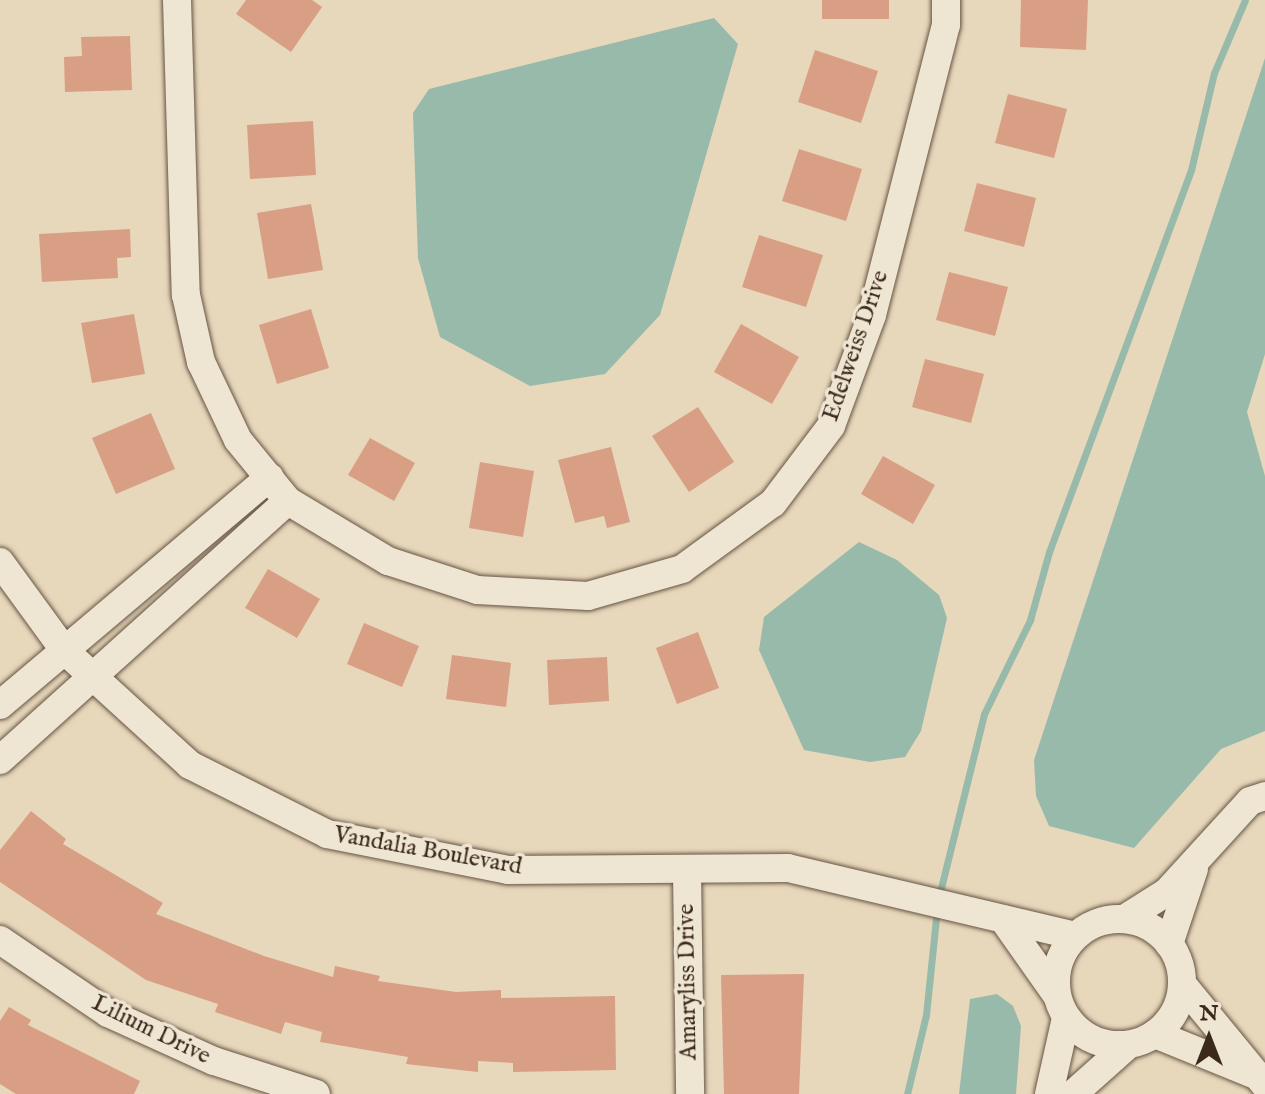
<!DOCTYPE html>
<style>
body{margin:0}
#map{position:relative;width:1265px;height:1094px;overflow:hidden;background:#e7d7bb;font-family:"IM FELL English",serif}
div>[style]{position:absolute}
[style*='--x']{left:calc(var(--x)*1px);top:calc(var(--y)*1px);width:calc(var(--w)*1px);rotate:calc(var(--a)*1deg)}
.water>*{inset:0;background:#97baab}
.stream>*{height:7px;margin:-3.5px;padding:0 3.5px;transform-origin:3.5px;border-radius:3.5px;background:#97baab}
.building>*{inset:0;background:#d89f84}
.roads{filter:drop-shadow(0 0 2px #665543) drop-shadow(0 0 2px #665543)}
.minor>*{height:28px;margin:-14px;padding:0 14px;transform-origin:14px;border-radius:14px;background:#efe5d3}
.minor>.ring{margin:-14px;padding:0;box-sizing:content-box;background:none;border:28px solid #efe5d3;border-radius:50%}
span{translate:-50% -50%;white-space:nowrap;text-align:center;line-height:1.15;-webkit-text-stroke:7px #efe5d3;paint-order:stroke}
.street-label{font-size:24px;color:#3b2a1b}
.north{position:absolute;left:1169px;top:998px;width:80px;height:80px;-webkit-text-stroke:6px #efe5d3;paint-order:stroke;rotate:0deg;font-size:22px;font-weight:700;line-height:32px;text-align:center;color:#3b2a1b}
.north::after{content:'';display:block;margin:auto;width:28px;height:36px;background:#3b2a1b;clip-path:polygon(50% 0,100% 100%,50% 72%,0 100%)}
</style>
<div id="map">
<div class="water">
<div style="clip-path:polygon(714px 18px,738px 44px,660px 315px,605px 374px,530px 386px,440px 337px,418px 258px,413px 113px,429px 89px)"></div>
<div style="clip-path:polygon(1265px 58px,1265px 354px,1247px 412px,1265px 476px,1265px 731px,1221px 749px,1134px 848px,1049px 826px,1036px 796px,1034px 760px)"></div>
<div style="clip-path:polygon(859px 542px,897px 560px,939px 595px,947px 618px,921px 731px,905px 757px,870px 762px,804px 750px,759px 650px,764px 617px)"></div>
<div style="clip-path:polygon(997px 994px,1013px 1006px,1021px 1026px,1016px 1094px,959px 1094px,970px 999px)"></div>
</div>
<div class="stream">
<div style="--x:939;--y:896;--w:187;--a:-76.1"></div>
<div style="--x:984;--y:714;--w:105;--a:-63.9"></div>
<div style="--x:1030;--y:620;--w:71;--a:-74.4"></div>
<div style="--x:1049;--y:552;--w:408;--a:-69.6"></div>
<div style="--x:1191;--y:170;--w:100;--a:-76.7"></div>
<div style="--x:1214;--y:73;--w:79;--a:-67"></div>
<div style="--x:907;--y:1094;--w:81;--a:-76.5"></div>
<div style="--x:926;--y:1015;--w:108;--a:-84.1"></div>
</div>
<div class="building">
<div style="clip-path:polygon(246px 0,312px 0,322px 7px,291px 52px,236px 14px)"></div>
<div style="clip-path:polygon(822px 0,889px 0,889px 19px,822px 19px)"></div>
<div style="clip-path:polygon(1021px 0,1088px 0,1086px 50px,1020px 47px)"></div>
<div style="clip-path:polygon(130px 36px,132px 90px,65px 92px,64px 57px,82px 56px,81px 37px)"></div>
<div style="clip-path:polygon(815px 50px,878px 71px,861px 123px,798px 102px)"></div>
<div style="clip-path:polygon(1008px 94px,1067px 109px,1054px 158px,995px 143px)"></div>
<div style="clip-path:polygon(313px 121px,316px 175px,250px 179px,247px 125px)"></div>
<div style="clip-path:polygon(799px 149px,862px 169px,846px 221px,782px 201px)"></div>
<div style="clip-path:polygon(977px 183px,1036px 198px,1024px 247px,964px 231px)"></div>
<div style="clip-path:polygon(311px 204px,323px 270px,268px 279px,257px 213px)"></div>
<div style="clip-path:polygon(130px 229px,131px 257px,117px 258px,118px 278px,42px 282px,39px 234px)"></div>
<div style="clip-path:polygon(759px 235px,823px 255px,806px 307px,742px 287px)"></div>
<div style="clip-path:polygon(949px 272px,1008px 287px,995px 336px,936px 320px)"></div>
<div style="clip-path:polygon(311px 309px,329px 368px,277px 384px,259px 325px)"></div>
<div style="clip-path:polygon(134px 314px,145px 374px,92px 383px,81px 323px)"></div>
<div style="clip-path:polygon(741px 324px,799px 357px,772px 404px,714px 372px)"></div>
<div style="clip-path:polygon(925px 359px,984px 374px,971px 423px,912px 407px)"></div>
<div style="clip-path:polygon(698px 407px,734px 462px,689px 492px,652px 436px)"></div>
<div style="clip-path:polygon(151px 413px,175px 469px,116px 494px,92px 438px)"></div>
<div style="clip-path:polygon(370px 438px,415px 463px,394px 501px,348px 475px)"></div>
<div style="clip-path:polygon(611px 447px,630px 522px,607px 528px,604px 516px,575px 523px,558px 460px)"></div>
<div style="clip-path:polygon(883px 456px,935px 485px,913px 524px,861px 494px)"></div>
<div style="clip-path:polygon(480px 462px,534px 471px,523px 537px,469px 528px)"></div>
<div style="clip-path:polygon(268px 569px,320px 599px,297px 638px,245px 608px)"></div>
<div style="clip-path:polygon(364px 623px,419px 646px,402px 687px,347px 664px)"></div>
<div style="clip-path:polygon(698px 632px,719px 688px,677px 704px,656px 648px)"></div>
<div style="clip-path:polygon(452px 655px,511px 663px,506px 707px,446px 699px)"></div>
<div style="clip-path:polygon(607px 657px,609px 701px,549px 705px,547px 660px)"></div>
<div style="clip-path:polygon(31px 811px,66px 839px,63px 844px,163px 903px,156px 914px,264px 956px,333px 977px,335px 966px,380px 976px,378px 981px,456px 992px,501px 990px,501px 998px,615px 996px,616px 1070px,513px 1072px,513px 1063px,478px 1061px,478px 1072px,406px 1064px,408px 1057px,320px 1042px,322px 1032px,285px 1022px,281px 1034px,215px 1012px,218px 1004px,146px 980px,0 882px,0 850px)"></div>
<div style="clip-path:polygon(804px 974px,799px 1094px,724px 1094px,721px 975px)"></div>
<div style="clip-path:polygon(9px 1007px,31px 1020px,28px 1025px,140px 1081px,134px 1094px,16px 1094px,0 1084px,0 1021px)"></div>
</div>
<div class="roads">
<div class="minor">
<div style="--x:177;--y:0;--w:295;--a:88.3"></div>
<div style="--x:186;--y:295;--w:69;--a:77.4"></div>
<div style="--x:201;--y:362;--w:86;--a:64.6"></div>
<div style="--x:238;--y:440;--w:79;--a:50.7"></div>
<div style="--x:288;--y:501;--w:117;--a:31"></div>
<div style="--x:388;--y:561;--w:94;--a:18"></div>
<div style="--x:477;--y:590;--w:111;--a:3.1"></div>
<div style="--x:588;--y:596;--w:98;--a:-16"></div>
<div style="--x:682;--y:569;--w:112;--a:-36"></div>
<div style="--x:773;--y:503;--w:96;--a:-53"></div>
<div style="--x:831;--y:426;--w:118;--a:-69.7"></div>
<div style="--x:872;--y:315;--w:299;--a:-75.7"></div>
<div style="--x:946;--y:25;--w:25;--a:-90"></div>
<div style="--x:0;--y:562;--w:110;--a:53.9"></div>
<div style="--x:65;--y:651;--w:169;--a:42.4"></div>
<div style="--x:190;--y:765;--w:153;--a:26.7"></div>
<div style="--x:327;--y:834;--w:185;--a:11.2"></div>
<div style="--x:508;--y:870;--w:280;--a:-0.4"></div>
<div style="--x:788;--y:868;--w:295;--a:13.3"></div>
<div style="--x:0;--y:705;--w:353;--a:-40.2"></div>
<div style="--x:0;--y:760;--w:387;--a:-42"></div>
<div style="--x:687;--y:871;--w:223;--a:89.2"></div>
<div style="--x:1003;--y:919;--w:92;--a:54.8"></div>
<div style="--x:1124;--y:919;--w:51;--a:-32.1"></div>
<div style="--x:1167;--y:892;--w:123;--a:-47.6"></div>
<div style="--x:1250;--y:801;--w:16;--a:-18"></div>
<div class="ring" style="left:1056px;top:919px;width:98px;height:98px"></div>
<div style="--x:0;--y:940;--w:130;--a:34.1"></div>
<div style="--x:108;--y:1013;--w:116;--a:24.4"></div>
<div style="--x:214;--y:1061;--w:107;--a:17.9"></div>
<div style="--x:1169;--y:944;--w:79;--a:-71.6"></div>
<div style="--x:1182;--y:984;--w:131;--a:50.6"></div>
<div style="--x:1155;--y:1034;--w:106;--a:22.2"></div>
<div style="--x:1049;--y:1094;--w:78;--a:-77.4"></div>
<div style="--x:1073;--y:1094;--w:74;--a:-41.7"></div>
</div>
</div>
<div class="street-label">
<span style="left:856px;top:346px;rotate:-71deg">Edelweiss Drive</span>
<span style="left:428px;top:851px;rotate:10deg">Vandalia Boulevard</span>
<span style="left:688px;top:982px;rotate:-91deg">Amaryliss Drive</span>
<span style="left:151px;top:1030px;rotate:26deg">Lilium Drive</span>
</div>
<div class="north">N</div>
</div>
